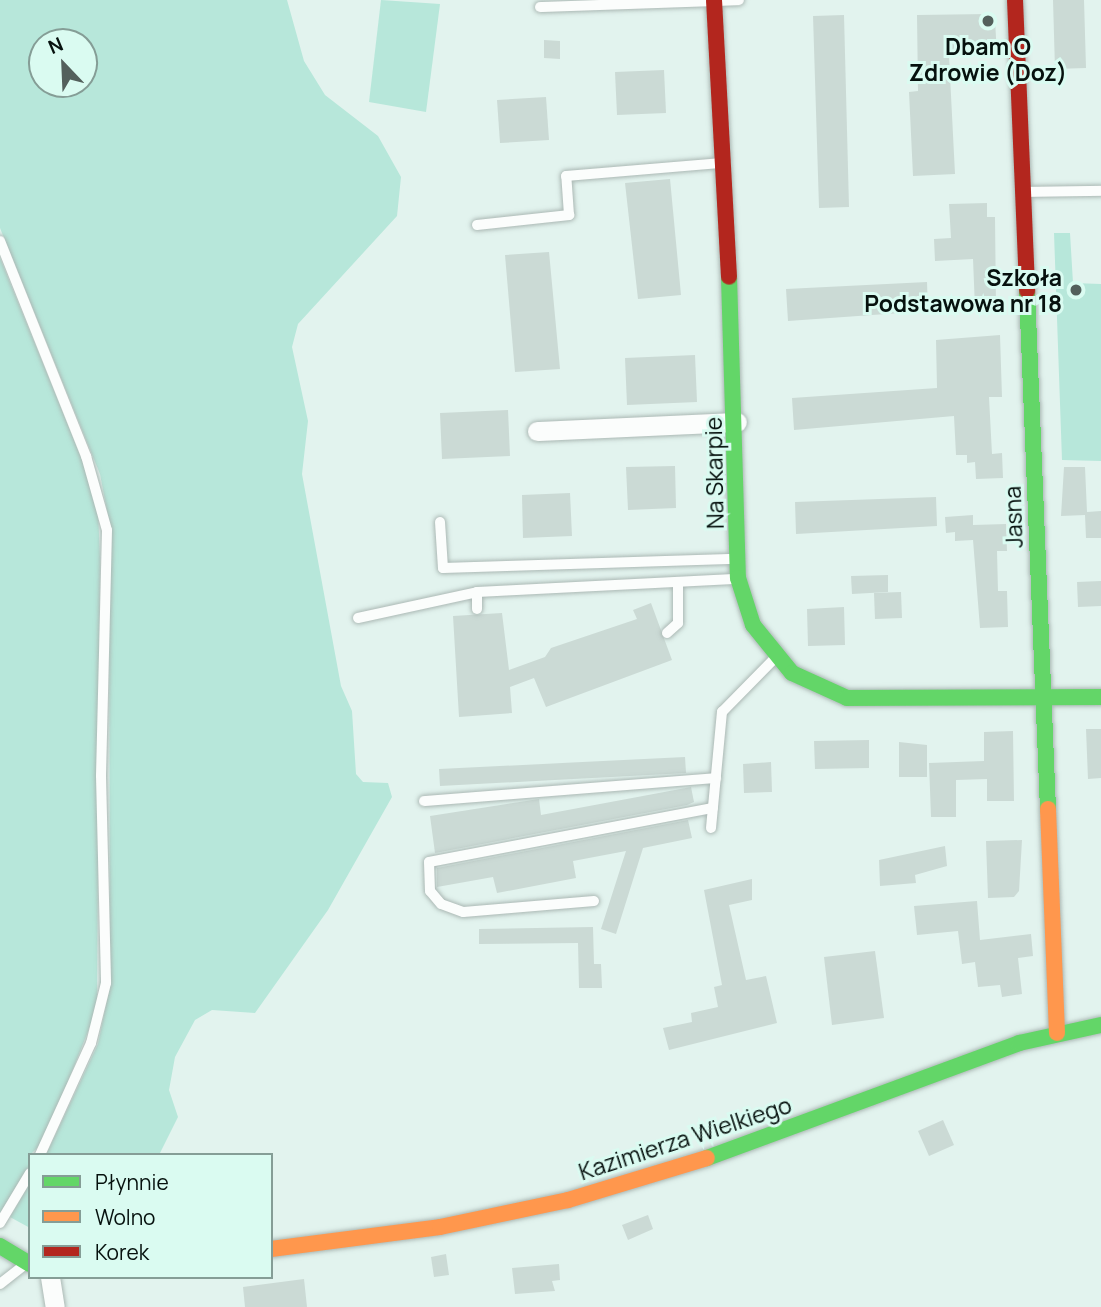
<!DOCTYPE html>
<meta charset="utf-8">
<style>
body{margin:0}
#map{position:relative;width:1101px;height:1307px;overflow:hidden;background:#e2f3ee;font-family:Manrope,sans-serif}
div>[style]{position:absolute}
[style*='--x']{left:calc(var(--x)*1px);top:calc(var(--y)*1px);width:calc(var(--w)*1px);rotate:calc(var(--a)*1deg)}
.green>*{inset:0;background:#b7e7da}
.building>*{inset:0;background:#cbdad5}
.roads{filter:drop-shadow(0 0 2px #abb8b4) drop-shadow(0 0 2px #abb8b4)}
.lane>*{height:10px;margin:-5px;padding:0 5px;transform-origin:5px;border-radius:5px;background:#fbfdfc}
.street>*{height:19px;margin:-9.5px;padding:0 9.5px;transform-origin:9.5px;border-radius:9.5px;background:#fbfdfc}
.fast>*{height:16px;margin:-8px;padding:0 8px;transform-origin:8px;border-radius:8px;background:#63d668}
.slow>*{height:16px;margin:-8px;padding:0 8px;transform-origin:8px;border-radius:8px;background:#ff974d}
.jam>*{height:16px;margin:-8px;padding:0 8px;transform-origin:8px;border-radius:8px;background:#b3261e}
.dots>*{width:19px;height:19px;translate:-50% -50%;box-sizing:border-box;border:4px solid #dafbf1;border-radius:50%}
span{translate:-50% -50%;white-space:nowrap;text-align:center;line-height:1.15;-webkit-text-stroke:6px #dafbf1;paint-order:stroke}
.poi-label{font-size:23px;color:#06110e;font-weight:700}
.right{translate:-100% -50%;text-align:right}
.street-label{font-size:23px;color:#06110e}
.legend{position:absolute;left:28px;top:1153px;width:245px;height:126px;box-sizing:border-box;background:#dafbf1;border:2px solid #859d96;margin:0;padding:9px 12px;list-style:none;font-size:21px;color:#06110e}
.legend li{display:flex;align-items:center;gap:14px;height:35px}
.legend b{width:35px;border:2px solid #859d96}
.north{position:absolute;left:28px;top:28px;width:70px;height:70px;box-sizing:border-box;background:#dafbf1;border:2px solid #859d96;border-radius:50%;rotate:337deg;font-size:19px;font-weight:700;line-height:28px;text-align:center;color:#06110e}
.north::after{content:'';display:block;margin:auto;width:24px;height:32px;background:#53605c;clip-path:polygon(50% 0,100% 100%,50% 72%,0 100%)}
</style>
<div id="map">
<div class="green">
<div style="clip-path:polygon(evenodd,0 0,287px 0,304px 61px,325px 95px,378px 136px,401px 177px,397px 216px,298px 324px,292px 347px,308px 421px,302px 474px,341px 686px,352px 711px,356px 774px,363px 782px,388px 783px,392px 797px,328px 910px,255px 1013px,212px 1010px,195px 1020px,175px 1057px,169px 1090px,178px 1117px,159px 1155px,46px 1155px,98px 1044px,110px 986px,109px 521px,100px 474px,0 228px,0 0,42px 42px,84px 42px,84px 84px,42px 84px,42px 42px)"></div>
<div style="clip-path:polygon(381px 0,440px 4px,426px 112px,369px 102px)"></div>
<div style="clip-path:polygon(1054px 233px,1070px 233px,1073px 283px,1101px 284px,1101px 461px,1062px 460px)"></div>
<div style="clip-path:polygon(0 258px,83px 462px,98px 512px,100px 557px,97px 1009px,44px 1141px,30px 1155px,30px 1164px,0 1213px)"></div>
<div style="clip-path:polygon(30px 1183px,30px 1228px,10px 1217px)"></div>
</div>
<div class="building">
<div style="clip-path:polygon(1053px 0,1084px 0,1086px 68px,1055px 69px)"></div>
<div style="clip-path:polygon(988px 14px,995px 20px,997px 55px,949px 56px,955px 174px,913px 176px,909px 92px,918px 91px,917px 15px)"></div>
<div style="clip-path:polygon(844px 15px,849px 207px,819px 208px,813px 16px)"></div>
<div style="clip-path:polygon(544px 40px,560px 41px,560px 59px,544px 58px)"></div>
<div style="clip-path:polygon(664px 70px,666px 113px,617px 115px,615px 72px)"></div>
<div style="clip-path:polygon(546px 97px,549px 140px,500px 143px,497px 100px)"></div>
<div style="clip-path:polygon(670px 179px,681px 295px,638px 299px,625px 183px)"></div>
<div style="clip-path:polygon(987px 203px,987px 217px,995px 217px,996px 307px,975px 308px,973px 259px,935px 261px,934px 239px,951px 238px,949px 204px)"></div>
<div style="clip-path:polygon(549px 252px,560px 369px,515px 372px,505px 255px)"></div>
<div style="clip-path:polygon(927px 282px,928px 311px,788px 321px,786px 289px)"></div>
<div style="clip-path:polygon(1000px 335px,1002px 397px,989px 397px,992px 454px,1002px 453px,1003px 478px,976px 479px,975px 462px,967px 463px,967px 455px,956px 455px,954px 416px,794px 430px,792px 398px,937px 388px,936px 340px)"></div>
<div style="clip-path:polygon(695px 355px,697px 402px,627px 405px,625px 358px)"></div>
<div style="clip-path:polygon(508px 410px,510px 456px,442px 459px,440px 413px)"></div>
<div style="clip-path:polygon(675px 466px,676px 508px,628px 510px,626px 467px)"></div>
<div style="clip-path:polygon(1064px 467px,1085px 467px,1087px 512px,1101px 511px,1101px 538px,1086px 538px,1085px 515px,1061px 516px)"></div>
<div style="clip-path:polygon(570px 493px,572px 536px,523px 538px,522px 495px)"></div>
<div style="clip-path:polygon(936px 497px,937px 526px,796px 534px,795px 502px)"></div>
<div style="clip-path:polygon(973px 515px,973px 525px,1006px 524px,1007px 551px,997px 551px,998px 591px,1007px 591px,1008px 627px,980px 628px,973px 540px,955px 541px,955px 532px,946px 533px,945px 517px)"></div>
<div style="clip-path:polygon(888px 575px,888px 592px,852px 594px,851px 576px)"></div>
<div style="clip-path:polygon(1101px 581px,1101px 606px,1078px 607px,1077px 582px)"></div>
<div style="clip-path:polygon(901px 592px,902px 618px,875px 619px,874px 593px)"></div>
<div style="clip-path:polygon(651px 603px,672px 660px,546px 707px,534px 678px,510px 687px,512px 713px,459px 717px,453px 616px,502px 613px,509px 670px,545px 657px,551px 648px,637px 619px,633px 610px)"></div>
<div style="clip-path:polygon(844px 607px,845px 645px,808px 646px,807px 609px)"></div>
<div style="clip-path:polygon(1086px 729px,1101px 729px,1101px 778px,1088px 779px)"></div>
<div style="clip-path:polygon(1013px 731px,1014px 801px,987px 801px,987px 779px,956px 780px,956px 817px,931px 817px,929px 763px,984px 761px,984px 732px)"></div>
<div style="clip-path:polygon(869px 740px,869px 768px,815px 769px,814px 741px)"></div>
<div style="clip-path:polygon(899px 742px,927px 745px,927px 777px,899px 777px)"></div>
<div style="clip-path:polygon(685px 757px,686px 773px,440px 786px,439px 769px)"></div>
<div style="clip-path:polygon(771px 762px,772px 792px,744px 793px,743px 764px)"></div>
<div style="clip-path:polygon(691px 787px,694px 802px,687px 805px,435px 853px,430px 816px,539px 799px,541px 815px)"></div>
<div style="clip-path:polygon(688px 820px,692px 838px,643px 848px,616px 934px,601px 929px,626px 851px,573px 861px,576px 878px,497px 893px,493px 877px,437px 887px,437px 868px)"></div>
<div style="clip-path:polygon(1022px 840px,1019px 891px,1014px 897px,988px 898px,986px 841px)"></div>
<div style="clip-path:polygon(945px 846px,947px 866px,915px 875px,916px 883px,880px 886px,879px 860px)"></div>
<div style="clip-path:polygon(752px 879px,752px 900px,729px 905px,746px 980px,766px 976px,777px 1023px,669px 1050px,663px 1028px,692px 1022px,691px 1013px,718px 1007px,714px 987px,722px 985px,704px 890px)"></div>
<div style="clip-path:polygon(977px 901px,980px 940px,1031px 934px,1033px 956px,1018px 958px,1022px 994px,1002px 997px,1000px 985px,978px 987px,975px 962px,962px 964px,958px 931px,917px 935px,914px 906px)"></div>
<div style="clip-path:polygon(593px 927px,594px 964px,601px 964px,602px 988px,579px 988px,578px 943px,479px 944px,479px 929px)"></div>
<div style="clip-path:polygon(875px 951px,884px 1018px,832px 1025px,824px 957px)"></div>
<div style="clip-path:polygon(943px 1120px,954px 1145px,929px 1156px,918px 1131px)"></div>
<div style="clip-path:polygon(648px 1215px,653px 1229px,628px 1240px,622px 1225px)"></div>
<div style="clip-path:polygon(446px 1254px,449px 1275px,434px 1277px,431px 1257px)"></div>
<div style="clip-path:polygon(559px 1264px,560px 1280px,552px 1281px,555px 1291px,515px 1294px,512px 1268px)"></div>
<div style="clip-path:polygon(304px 1279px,307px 1307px,245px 1307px,243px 1287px)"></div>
</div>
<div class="roads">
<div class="lane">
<div style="--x:540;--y:7;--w:199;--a:-2"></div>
<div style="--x:1025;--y:192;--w:76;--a:-0.8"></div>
<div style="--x:477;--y:225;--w:93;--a:-6.2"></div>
<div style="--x:569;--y:215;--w:39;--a:-94"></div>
<div style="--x:566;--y:176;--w:157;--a:-4.8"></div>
<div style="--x:0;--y:241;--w:232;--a:68.2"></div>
<div style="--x:86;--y:456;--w:77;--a:74.2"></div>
<div style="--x:107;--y:530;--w:246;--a:91.4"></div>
<div style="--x:101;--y:776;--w:207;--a:88.6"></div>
<div style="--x:106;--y:983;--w:62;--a:104"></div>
<div style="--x:91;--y:1043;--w:123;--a:114.5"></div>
<div style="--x:440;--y:522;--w:46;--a:86.3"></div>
<div style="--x:443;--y:568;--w:294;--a:-1.8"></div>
<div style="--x:477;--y:592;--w:17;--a:90"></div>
<div style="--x:358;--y:618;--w:122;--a:-12.3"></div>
<div style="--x:477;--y:592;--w:257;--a:-2.9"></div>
<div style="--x:667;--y:633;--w:15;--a:-42"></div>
<div style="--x:678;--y:623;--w:41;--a:-90"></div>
<div style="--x:424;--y:801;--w:293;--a:-4.5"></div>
<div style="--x:711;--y:828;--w:117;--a:-84.6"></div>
<div style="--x:722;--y:712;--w:76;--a:-45.5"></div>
<div style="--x:594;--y:901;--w:131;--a:175.2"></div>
<div style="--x:463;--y:912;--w:23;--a:-160"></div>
<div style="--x:441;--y:904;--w:17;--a:-130"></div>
<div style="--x:430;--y:891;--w:29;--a:-92"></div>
<div style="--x:429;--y:862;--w:289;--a:-10.8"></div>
<div style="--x:0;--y:1223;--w:58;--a:-59"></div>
<div style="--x:0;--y:1284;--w:31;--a:-38"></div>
</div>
<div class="street">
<div style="--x:537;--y:431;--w:200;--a:-2.6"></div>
<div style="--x:50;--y:1277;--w:30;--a:81"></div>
</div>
<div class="fast">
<div style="--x:729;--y:277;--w:301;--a:88.3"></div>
<div style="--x:738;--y:578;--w:49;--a:72.3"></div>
<div style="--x:753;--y:625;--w:62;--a:50.9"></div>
<div style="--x:792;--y:673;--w:60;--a:24.4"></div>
<div style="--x:847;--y:698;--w:254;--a:-0.2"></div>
<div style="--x:1027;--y:291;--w:518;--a:87.68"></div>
<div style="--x:707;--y:1158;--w:333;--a:-20.2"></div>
<div style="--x:1019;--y:1043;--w:84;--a:-12.4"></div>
<div style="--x:0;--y:1246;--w:35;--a:31"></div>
</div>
<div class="slow">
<div style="--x:1048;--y:809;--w:224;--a:87.7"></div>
<div style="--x:271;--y:1249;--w:170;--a:-7.4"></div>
<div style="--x:440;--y:1227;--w:131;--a:-11.9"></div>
<div style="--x:568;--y:1200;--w:145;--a:-16.8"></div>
</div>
<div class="jam">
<div style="--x:714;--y:0;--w:277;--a:86.9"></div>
<div style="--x:1015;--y:0;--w:291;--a:87.6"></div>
</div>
</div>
<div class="dots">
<div style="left:988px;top:21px;background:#53605c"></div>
<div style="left:1076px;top:290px;background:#53605c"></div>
</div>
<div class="poi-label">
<span style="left:988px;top:59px">Dbam O<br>Zdrowie (Doz)</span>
<span class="right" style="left:1062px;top:290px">Szkoła<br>Podstawowa nr 18</span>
</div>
<div class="street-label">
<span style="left:714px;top:473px;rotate:-91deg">Na Skarpie</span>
<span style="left:1013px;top:517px;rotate:-92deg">Jasna</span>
<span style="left:685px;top:1138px;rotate:-18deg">Kazimierza Wielkiego</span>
</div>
<ul class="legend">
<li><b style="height:9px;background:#63d668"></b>Płynnie</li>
<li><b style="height:9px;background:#ff974d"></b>Wolno</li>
<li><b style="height:9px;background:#b3261e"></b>Korek</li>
</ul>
<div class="north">N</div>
</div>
